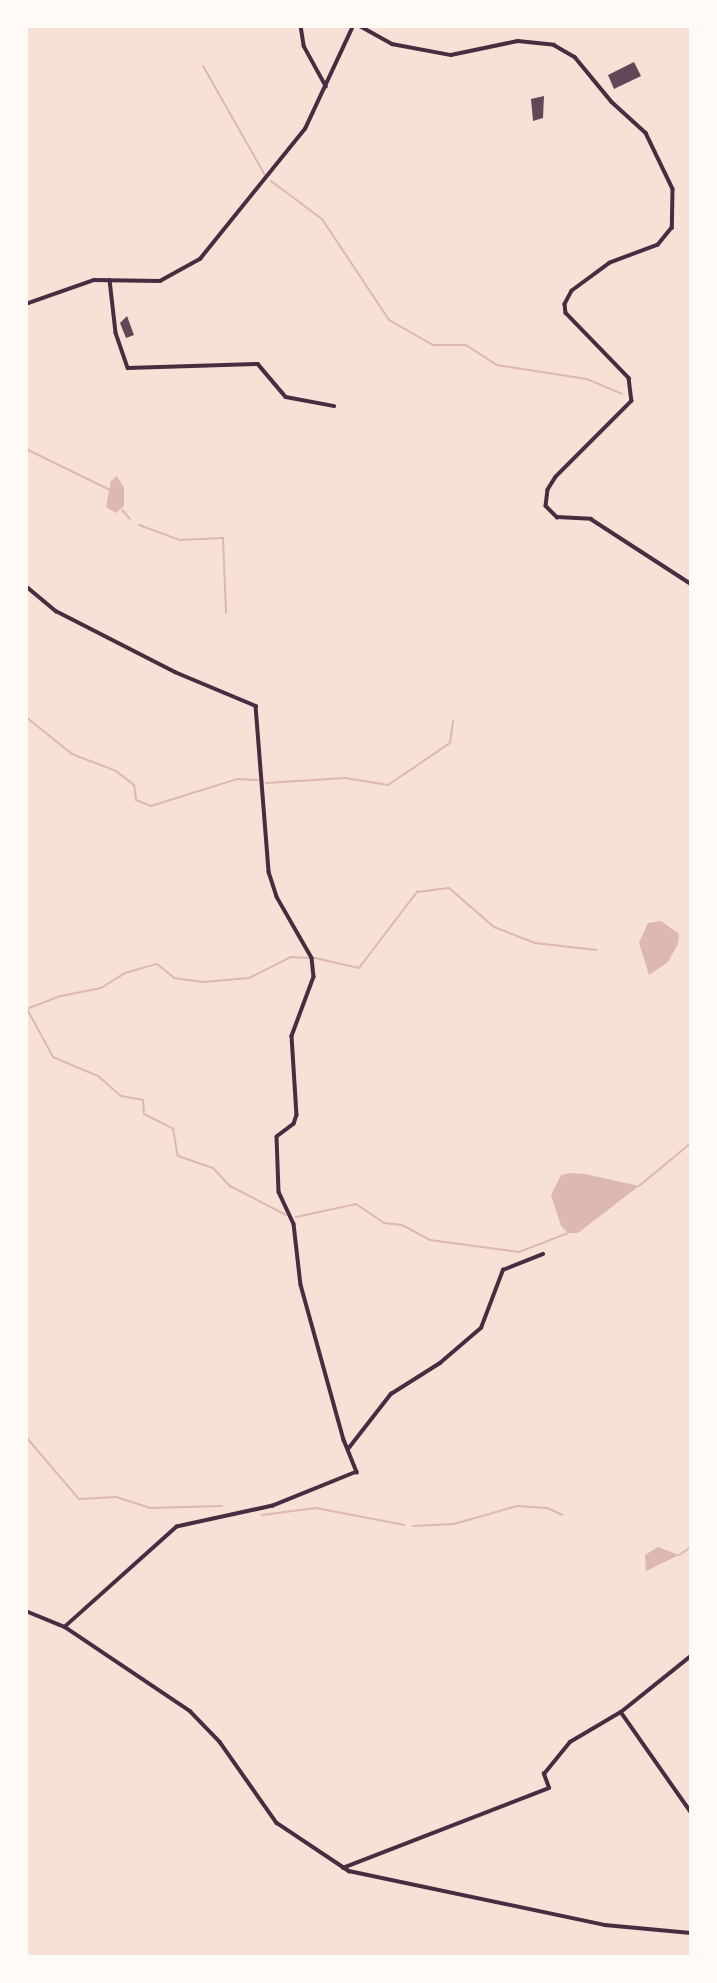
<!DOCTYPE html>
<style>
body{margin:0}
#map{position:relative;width:717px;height:1983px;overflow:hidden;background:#f7e1d7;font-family:"Roboto Serif",serif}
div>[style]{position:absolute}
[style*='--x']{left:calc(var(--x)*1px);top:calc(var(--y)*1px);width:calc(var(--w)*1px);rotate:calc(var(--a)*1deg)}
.water>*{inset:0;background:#dcb8b0}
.stream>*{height:2px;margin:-1px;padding:0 1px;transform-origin:1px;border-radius:1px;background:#dcb8b0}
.building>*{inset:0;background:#644757}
.minor>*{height:3.5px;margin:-1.75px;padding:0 1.75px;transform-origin:1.75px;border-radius:1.75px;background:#4a2c40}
span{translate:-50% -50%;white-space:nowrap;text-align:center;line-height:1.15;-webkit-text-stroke:5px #fffaf5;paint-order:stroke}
.frame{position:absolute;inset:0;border:28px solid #fffaf5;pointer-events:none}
</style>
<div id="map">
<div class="water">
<div style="clip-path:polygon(117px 476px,124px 488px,124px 506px,116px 513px,106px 507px,111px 481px)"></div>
<div style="clip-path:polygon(661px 921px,679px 934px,678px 944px,668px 962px,649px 975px,639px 943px,648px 923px)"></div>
<div style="clip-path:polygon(571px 1173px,585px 1174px,639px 1186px,578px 1233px,568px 1233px,561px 1226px,551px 1195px,561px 1175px)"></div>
<div style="clip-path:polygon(658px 1547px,679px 1555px,646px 1571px,645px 1555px)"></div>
</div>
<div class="stream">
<div style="--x:203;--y:66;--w:125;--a:60.4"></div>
<div style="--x:271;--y:181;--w:64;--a:36.7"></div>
<div style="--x:322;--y:219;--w:121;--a:56.4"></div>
<div style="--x:389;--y:320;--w:51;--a:29.6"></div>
<div style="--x:433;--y:345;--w:33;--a:0"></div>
<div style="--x:466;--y:345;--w:37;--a:33"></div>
<div style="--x:497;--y:365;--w:91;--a:8.8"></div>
<div style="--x:587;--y:379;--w:38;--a:23"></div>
<div style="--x:26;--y:449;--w:93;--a:26"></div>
<div style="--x:122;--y:510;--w:12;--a:48"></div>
<div style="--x:139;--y:525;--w:44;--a:20.1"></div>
<div style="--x:180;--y:540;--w:43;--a:-2.7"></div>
<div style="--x:223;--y:538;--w:75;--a:87.7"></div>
<div style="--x:26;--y:717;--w:59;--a:38.8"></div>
<div style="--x:72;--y:754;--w:47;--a:21.1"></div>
<div style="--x:116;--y:771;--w:23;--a:38"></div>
<div style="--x:134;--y:785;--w:15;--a:82"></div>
<div style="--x:136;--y:800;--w:16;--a:22"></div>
<div style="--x:151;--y:806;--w:90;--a:-17.4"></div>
<div style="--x:237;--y:779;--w:21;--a:3"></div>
<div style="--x:266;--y:783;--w:79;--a:-3.6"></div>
<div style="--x:345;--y:778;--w:44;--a:9.2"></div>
<div style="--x:388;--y:785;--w:75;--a:-34.1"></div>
<div style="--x:450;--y:743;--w:22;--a:-82"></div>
<div style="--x:315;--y:958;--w:45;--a:12.8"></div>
<div style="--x:359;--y:968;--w:96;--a:-52.7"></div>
<div style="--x:417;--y:892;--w:32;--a:-7"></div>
<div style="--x:449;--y:888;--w:60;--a:40.9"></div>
<div style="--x:494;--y:927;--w:44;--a:21.3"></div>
<div style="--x:535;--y:943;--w:62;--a:6.4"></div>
<div style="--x:26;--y:1007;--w:57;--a:61.6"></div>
<div style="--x:53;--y:1057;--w:49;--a:22.9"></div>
<div style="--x:98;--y:1076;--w:30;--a:41"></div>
<div style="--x:121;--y:1096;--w:22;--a:10"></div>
<div style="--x:143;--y:1100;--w:14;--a:86"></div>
<div style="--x:144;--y:1114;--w:33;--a:27"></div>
<div style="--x:173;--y:1129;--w:27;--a:80"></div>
<div style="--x:178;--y:1156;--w:37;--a:19"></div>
<div style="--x:213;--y:1168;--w:25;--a:47"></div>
<div style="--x:230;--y:1186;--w:63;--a:27.4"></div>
<div style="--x:29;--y:1008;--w:34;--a:-21"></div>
<div style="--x:61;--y:996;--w:41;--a:-11.3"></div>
<div style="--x:101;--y:988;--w:28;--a:-32"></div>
<div style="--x:125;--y:973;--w:33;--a:-16"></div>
<div style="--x:157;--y:964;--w:22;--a:39"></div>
<div style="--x:174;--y:978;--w:29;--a:8"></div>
<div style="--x:203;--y:982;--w:46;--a:-5"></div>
<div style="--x:249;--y:978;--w:47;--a:-26.6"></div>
<div style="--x:291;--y:957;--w:18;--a:3"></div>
<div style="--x:639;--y:1186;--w:67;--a:-39.6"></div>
<div style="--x:296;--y:1217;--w:61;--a:-12.2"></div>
<div style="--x:356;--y:1204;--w:34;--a:34"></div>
<div style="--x:384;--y:1223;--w:18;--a:6"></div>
<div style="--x:402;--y:1225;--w:32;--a:28"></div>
<div style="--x:430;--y:1240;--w:90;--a:7.7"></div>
<div style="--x:519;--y:1252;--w:53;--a:-21.2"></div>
<div style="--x:26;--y:1437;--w:82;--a:49.5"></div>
<div style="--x:79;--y:1499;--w:37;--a:-3"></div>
<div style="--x:116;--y:1497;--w:35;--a:18"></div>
<div style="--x:149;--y:1508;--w:73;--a:-1.6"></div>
<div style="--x:262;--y:1515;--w:54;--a:-7.4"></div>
<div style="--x:316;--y:1508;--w:90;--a:10.9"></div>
<div style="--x:413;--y:1526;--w:41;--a:-2.8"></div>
<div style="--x:454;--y:1524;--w:66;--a:-15.9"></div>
<div style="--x:517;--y:1506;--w:30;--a:4"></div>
<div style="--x:547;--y:1508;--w:17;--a:24"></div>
<div style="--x:679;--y:1555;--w:14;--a:-34"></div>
</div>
<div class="building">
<div style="clip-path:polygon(634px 62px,641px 76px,614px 89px,608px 75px)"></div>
<div style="clip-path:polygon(544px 96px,543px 118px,533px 121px,531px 99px)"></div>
<div style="clip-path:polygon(127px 316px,134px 335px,126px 338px,120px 323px)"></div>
</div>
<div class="minor">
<div style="--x:301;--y:26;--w:20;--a:81"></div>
<div style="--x:304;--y:46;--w:46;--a:61.2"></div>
<div style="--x:360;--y:26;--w:37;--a:29"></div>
<div style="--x:392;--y:44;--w:60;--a:10.6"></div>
<div style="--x:451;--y:55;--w:68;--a:-11.8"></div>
<div style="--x:518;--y:41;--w:36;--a:6"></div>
<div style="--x:554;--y:45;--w:24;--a:30"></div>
<div style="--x:575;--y:57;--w:58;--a:50.6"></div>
<div style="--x:612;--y:102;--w:46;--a:42.4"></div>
<div style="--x:646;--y:133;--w:62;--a:64.3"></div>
<div style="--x:673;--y:189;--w:39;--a:91"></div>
<div style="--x:672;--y:228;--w:22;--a:129"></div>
<div style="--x:658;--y:245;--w:51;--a:159.4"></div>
<div style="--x:610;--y:263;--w:47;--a:143.6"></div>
<div style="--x:572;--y:291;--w:15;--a:118"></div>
<div style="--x:565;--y:304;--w:9;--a:84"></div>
<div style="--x:566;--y:313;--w:91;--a:45.9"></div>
<div style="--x:629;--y:378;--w:23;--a:83"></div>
<div style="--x:632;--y:401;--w:107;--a:135"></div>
<div style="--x:556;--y:477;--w:15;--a:122"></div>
<div style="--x:548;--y:490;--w:16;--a:97"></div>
<div style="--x:546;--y:506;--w:16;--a:45"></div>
<div style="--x:557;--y:517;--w:34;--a:3"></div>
<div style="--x:591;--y:519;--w:119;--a:33"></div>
<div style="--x:110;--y:280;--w:53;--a:83.5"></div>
<div style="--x:116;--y:333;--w:37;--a:71"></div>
<div style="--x:128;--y:368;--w:130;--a:-1.8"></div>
<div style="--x:258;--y:364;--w:43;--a:49.7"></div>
<div style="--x:286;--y:397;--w:49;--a:10.6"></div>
<div style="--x:26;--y:304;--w:72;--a:-19.4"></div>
<div style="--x:94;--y:280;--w:66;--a:0.9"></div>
<div style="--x:160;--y:281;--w:46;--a:-28.8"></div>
<div style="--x:200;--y:259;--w:167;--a:-51.1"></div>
<div style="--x:305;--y:129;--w:114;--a:-65"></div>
<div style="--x:26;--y:586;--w:39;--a:40"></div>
<div style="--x:56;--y:611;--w:134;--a:27.1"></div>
<div style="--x:175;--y:672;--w:88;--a:22.8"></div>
<div style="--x:256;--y:706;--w:167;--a:85.5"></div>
<div style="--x:269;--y:872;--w:26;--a:72"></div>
<div style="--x:277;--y:897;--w:70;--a:60.2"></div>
<div style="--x:312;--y:958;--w:19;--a:84"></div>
<div style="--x:314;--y:977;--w:63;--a:110.4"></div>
<div style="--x:292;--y:1036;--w:79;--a:86.4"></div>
<div style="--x:297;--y:1115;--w:9;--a:108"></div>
<div style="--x:294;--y:1124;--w:21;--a:143"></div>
<div style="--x:277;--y:1137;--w:55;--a:87.9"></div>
<div style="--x:279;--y:1192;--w:35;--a:65"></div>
<div style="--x:294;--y:1224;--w:61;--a:83.5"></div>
<div style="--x:301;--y:1285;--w:161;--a:74.5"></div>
<div style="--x:344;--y:1440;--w:35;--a:68"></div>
<div style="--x:357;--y:1472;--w:91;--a:158"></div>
<div style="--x:273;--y:1506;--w:98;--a:167.7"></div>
<div style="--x:177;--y:1527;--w:150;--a:138.2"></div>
<div style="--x:348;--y:1449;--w:70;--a:-52"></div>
<div style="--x:391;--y:1394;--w:58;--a:-32.3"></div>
<div style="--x:440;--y:1363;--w:54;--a:-40.5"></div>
<div style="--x:481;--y:1328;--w:62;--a:-69.2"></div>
<div style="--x:503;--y:1270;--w:43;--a:-21.8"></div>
<div style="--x:26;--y:1611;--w:42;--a:22.3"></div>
<div style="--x:65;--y:1627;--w:151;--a:33.9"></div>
<div style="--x:190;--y:1711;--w:43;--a:45.9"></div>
<div style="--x:220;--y:1742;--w:99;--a:54.9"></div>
<div style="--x:277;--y:1823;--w:87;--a:33.7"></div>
<div style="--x:349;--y:1871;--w:262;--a:11.9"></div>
<div style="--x:605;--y:1925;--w:86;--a:5.3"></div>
<div style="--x:621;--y:1712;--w:122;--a:55"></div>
<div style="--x:343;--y:1868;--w:221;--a:-21.2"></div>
<div style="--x:549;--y:1788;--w:15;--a:-110"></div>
<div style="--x:544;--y:1774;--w:41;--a:-50.9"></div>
<div style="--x:570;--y:1742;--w:59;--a:-30.5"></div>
<div style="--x:621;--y:1712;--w:90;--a:-38.7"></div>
</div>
<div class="frame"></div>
</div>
